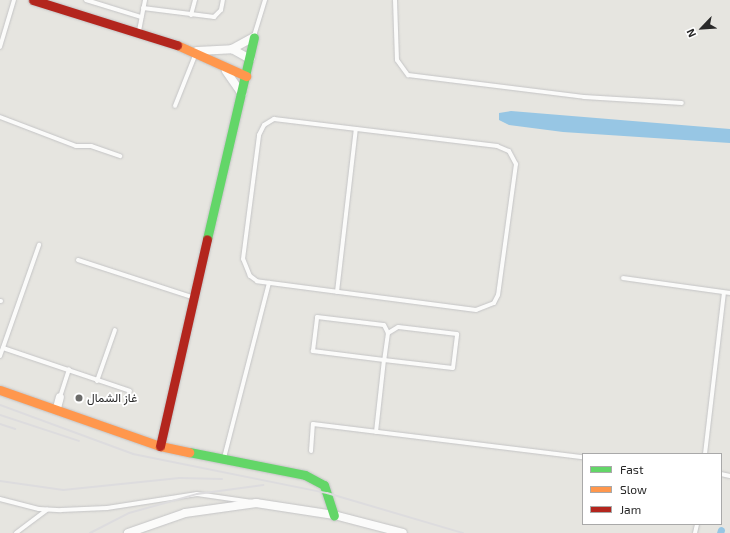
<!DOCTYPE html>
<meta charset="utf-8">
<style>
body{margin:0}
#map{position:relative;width:730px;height:533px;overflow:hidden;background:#e6e5e0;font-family:"Exo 2",Vazirmatn,sans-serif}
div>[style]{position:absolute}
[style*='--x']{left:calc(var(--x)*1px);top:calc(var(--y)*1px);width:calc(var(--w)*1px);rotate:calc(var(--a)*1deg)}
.water>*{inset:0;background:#97c6e4}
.canal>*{height:7px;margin:-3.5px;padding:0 3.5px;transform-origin:3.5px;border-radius:3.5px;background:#97c6e4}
.roads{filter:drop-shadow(0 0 1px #c4c4c5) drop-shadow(0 0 1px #c4c4c5)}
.lane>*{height:4px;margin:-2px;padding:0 2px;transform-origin:2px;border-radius:2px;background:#fbfbfa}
.street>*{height:8px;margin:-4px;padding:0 4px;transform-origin:4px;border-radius:4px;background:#fbfbfa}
.fast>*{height:9px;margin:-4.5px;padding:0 4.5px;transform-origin:4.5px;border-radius:4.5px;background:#63d668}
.slow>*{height:9px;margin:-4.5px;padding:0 4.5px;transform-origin:4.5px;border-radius:4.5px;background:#ff974d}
.jam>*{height:9px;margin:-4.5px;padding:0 4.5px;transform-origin:4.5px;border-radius:4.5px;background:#b3261e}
.rail>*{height:2px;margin:-1px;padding:0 1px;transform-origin:1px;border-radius:1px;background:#dddcde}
.dots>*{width:11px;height:11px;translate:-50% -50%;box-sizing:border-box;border:2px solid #fff;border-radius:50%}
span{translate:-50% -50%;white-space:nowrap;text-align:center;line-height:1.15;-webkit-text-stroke:3.5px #fff;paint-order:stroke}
.poi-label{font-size:12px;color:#292929}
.left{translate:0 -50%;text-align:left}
.legend{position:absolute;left:582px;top:453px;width:140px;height:72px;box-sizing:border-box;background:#fff;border:1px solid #a9a9a9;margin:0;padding:5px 7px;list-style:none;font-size:12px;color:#292929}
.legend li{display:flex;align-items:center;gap:8px;height:20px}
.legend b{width:20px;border:1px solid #a9a9a9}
.north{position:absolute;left:682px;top:8px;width:40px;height:40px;-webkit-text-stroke:3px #fff;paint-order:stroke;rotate:245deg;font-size:11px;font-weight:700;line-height:16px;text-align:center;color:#292929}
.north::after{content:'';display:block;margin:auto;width:14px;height:18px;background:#292929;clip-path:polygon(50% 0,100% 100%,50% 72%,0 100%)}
</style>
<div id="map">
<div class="water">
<div style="clip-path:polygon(511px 111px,730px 129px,730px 143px,563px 132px,509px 125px,499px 120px,499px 113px)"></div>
</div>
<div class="canal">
<div style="--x:720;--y:533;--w:3;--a:-72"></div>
</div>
<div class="roads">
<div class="lane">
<div style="--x:86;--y:0;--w:58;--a:17.2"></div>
<div style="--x:395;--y:0;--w:60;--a:88.1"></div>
<div style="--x:397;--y:60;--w:19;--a:54"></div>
<div style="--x:408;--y:75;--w:177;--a:7.1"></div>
<div style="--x:584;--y:97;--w:98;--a:3.5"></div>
<div style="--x:143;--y:8;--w:72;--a:7.2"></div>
<div style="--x:214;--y:17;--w:10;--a:-45"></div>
<div style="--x:221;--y:10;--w:10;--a:-79"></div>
<div style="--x:191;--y:15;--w:16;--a:-75"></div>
<div style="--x:139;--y:31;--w:32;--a:-79"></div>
<div style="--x:254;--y:36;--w:38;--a:-73"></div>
<div style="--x:0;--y:47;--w:49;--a:-73.4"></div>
<div style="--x:175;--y:106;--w:57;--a:-68.4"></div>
<div style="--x:0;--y:117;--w:81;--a:20.9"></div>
<div style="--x:76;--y:146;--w:15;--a:0"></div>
<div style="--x:91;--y:146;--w:31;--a:19"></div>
<div style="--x:274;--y:119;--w:225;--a:6.9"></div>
<div style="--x:497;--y:146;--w:13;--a:23"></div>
<div style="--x:509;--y:151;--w:15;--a:62"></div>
<div style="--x:516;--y:164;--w:132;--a:97.8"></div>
<div style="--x:498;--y:295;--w:9;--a:117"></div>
<div style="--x:494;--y:303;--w:19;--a:159"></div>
<div style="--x:476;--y:310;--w:221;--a:-172.5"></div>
<div style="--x:257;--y:281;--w:9;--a:-144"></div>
<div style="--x:250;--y:276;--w:18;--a:-112"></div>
<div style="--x:243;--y:259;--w:125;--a:-82.6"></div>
<div style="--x:259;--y:135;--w:11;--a:-63"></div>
<div style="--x:264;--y:125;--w:12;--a:-31"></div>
<div style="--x:78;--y:260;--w:120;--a:18"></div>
<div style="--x:623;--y:278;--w:108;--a:8"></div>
<div style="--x:337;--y:292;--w:164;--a:-83.4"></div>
<div style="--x:0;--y:301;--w:1;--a:0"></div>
<div style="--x:317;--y:317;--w:67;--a:6.8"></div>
<div style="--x:384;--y:325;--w:9;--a:63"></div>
<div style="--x:388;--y:333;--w:27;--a:98"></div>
<div style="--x:384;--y:360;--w:72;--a:-172.8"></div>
<div style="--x:313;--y:351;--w:34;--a:-83"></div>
<div style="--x:3;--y:348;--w:134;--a:18.7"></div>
<div style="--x:0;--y:356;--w:118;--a:-70.6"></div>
<div style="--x:97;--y:381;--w:54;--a:-70.6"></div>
<div style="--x:60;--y:397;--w:29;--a:-72"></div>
<div style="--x:376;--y:432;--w:72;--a:-83.7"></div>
<div style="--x:384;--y:360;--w:69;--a:6.6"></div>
<div style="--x:453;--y:368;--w:34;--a:-83"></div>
<div style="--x:457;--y:334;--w:59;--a:-173.2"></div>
<div style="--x:398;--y:327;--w:12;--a:149"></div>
<div style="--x:311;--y:451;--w:27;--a:-86"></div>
<div style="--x:313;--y:424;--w:272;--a:7"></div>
<div style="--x:705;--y:454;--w:162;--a:-83.3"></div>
<div style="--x:224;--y:458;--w:181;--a:-75.6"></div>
<div style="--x:721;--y:474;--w:9;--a:13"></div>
<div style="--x:0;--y:499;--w:40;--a:14.4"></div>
<div style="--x:39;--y:509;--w:22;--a:3"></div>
<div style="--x:61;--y:510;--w:46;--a:-2.5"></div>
<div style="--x:107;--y:508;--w:91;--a:-8.8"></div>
<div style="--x:197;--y:494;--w:56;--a:8.3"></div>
<div style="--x:16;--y:533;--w:39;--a:-37"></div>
<div style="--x:695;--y:533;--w:9;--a:-77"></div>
</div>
<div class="street">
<div style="--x:232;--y:49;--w:25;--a:-29"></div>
<div style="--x:197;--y:51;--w:35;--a:-3"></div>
<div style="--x:232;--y:49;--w:21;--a:29"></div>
<div style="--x:226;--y:71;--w:28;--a:55"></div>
<div style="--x:57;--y:408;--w:11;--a:-75"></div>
<div style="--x:128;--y:533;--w:60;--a:-19.3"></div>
<div style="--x:185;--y:513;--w:72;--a:-8"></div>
<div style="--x:256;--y:503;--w:79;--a:8.7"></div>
<div style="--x:334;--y:515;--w:71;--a:14.6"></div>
</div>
<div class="fast">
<div style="--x:207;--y:239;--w:207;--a:-76.9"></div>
<div style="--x:189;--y:452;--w:118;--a:11.2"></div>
<div style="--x:305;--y:475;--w:21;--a:28"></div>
<div style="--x:324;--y:485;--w:32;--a:72"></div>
</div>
<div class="slow">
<div style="--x:177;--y:45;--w:76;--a:24.2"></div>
<div style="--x:0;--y:390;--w:170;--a:19.3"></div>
<div style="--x:160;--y:446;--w:30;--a:12"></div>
</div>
<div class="jam">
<div style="--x:33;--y:0;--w:151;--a:17.4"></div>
<div style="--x:160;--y:446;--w:212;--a:-77.2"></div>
</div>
</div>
<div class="rail">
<div style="--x:0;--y:405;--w:142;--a:20.2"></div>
<div style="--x:133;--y:454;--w:198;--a:11.4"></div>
<div style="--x:327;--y:493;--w:142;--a:16.4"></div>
<div style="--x:0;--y:415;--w:83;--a:18.2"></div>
<div style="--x:0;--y:424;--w:16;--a:18"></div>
<div style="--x:0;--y:481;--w:64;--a:8.1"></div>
<div style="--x:63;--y:490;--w:117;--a:-5.9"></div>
<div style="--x:179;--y:478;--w:43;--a:1.3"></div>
<div style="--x:90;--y:533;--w:44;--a:-27.1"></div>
<div style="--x:129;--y:513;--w:71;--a:-15.6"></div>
<div style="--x:197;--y:494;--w:67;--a:-7.8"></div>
</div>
<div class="dots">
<div style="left:79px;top:398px;background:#6b6b69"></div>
</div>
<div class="poi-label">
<span class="left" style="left:87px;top:398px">غاز الشمال</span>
</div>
<ul class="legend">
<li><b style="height:5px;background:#63d668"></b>Fast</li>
<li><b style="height:5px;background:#ff974d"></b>Slow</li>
<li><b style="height:5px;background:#b3261e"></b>Jam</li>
</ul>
<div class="north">N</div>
</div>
